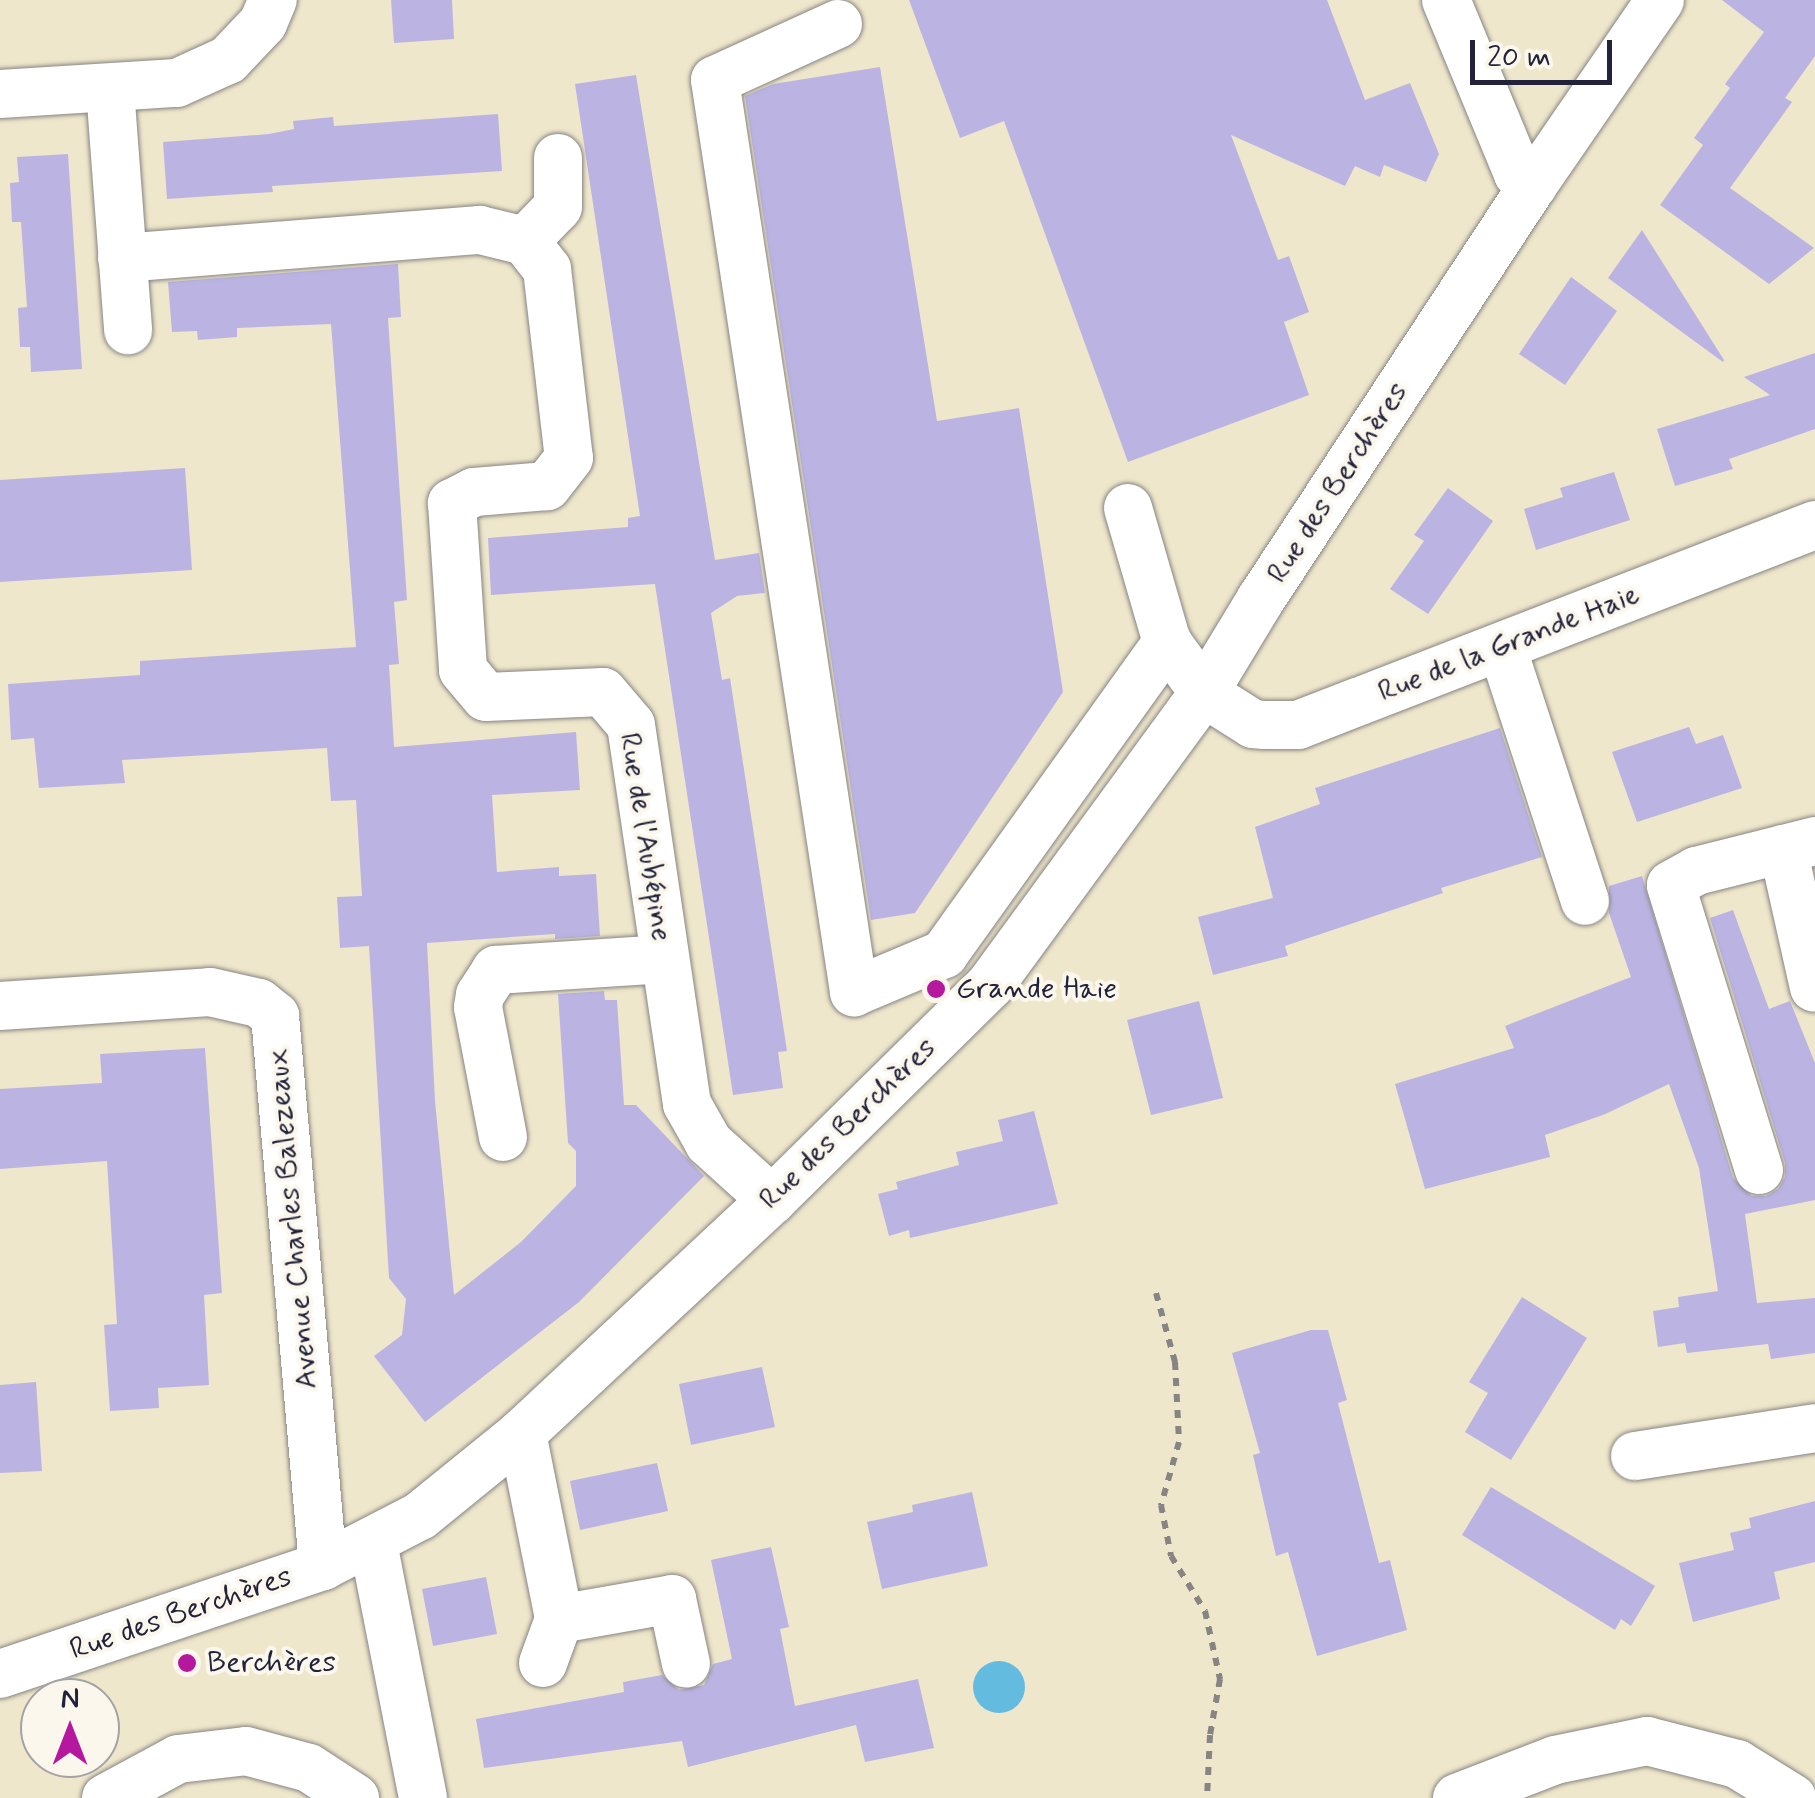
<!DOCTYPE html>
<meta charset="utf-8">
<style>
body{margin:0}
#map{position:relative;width:1815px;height:1798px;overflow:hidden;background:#eee7cb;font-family:Mynerve,sans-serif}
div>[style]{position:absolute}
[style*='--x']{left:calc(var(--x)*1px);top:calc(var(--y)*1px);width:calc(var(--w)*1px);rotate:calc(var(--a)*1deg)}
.water>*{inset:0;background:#63bbe0}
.round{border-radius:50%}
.building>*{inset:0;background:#bbb4e3}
.path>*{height:6px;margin-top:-3px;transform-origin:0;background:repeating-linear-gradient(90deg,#888483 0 8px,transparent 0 16px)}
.roads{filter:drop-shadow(0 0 2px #888483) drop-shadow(0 0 2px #888483)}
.minor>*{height:48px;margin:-24px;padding:0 24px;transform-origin:24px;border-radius:24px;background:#fff}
.dots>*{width:28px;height:28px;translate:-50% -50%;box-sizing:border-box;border:5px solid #fbf7ec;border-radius:50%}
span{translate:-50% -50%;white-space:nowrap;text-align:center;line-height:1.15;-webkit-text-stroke:8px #fbf7ec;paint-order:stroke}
.street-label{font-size:30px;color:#22223b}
.poi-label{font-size:30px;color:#22223b}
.left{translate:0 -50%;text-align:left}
.north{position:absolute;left:20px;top:1678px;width:100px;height:100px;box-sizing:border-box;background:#fbf7ec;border:2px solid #a4a2a5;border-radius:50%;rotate:0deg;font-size:28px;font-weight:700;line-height:40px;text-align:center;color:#22223b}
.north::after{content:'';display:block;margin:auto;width:35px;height:45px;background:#b5179e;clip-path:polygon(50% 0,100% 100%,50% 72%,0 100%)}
.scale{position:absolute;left:1470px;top:40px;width:142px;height:45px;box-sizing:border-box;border:5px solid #22223b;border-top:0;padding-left:12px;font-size:30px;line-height:35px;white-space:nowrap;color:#22223b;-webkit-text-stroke:8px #fbf7ec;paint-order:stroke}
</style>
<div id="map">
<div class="water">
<div class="round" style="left:973px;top:1661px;width:52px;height:52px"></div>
</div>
<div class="building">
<div style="clip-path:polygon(391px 0,452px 0,454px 39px,394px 43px)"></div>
<div style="clip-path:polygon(909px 0,1327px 0,1365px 100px,1410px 83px,1439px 154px,1426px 182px,1384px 165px,1380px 177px,1355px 166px,1345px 186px,1231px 135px,1278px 260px,1289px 256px,1309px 312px,1284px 322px,1309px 395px,1128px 462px,1004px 121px,960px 138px)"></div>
<div style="clip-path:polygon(1722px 0,1815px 0,1815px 56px,1785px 98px,1792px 102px,1730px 188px,1814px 248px,1769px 284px,1660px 205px,1703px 145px,1694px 138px,1730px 88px,1725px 84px,1764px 32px)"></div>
<div style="clip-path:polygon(880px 67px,937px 421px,1019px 408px,1063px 692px,915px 913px,871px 920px,745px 96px,773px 84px)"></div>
<div style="clip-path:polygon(636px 75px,715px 560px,759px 553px,765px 593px,737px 596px,711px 613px,722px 680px,730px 678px,787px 1051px,778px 1052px,783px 1088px,733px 1095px,655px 584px,491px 595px,488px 538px,628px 527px,628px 518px,640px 516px,575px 84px)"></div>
<div style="clip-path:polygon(498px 114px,502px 171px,272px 186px,273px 192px,167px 199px,163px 142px,269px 134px,294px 129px,293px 121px,333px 117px,334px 126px)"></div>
<div style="clip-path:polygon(68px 154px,82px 369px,31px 372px,30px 347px,20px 347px,18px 308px,27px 307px,21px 222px,12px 222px,10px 183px,19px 182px,17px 157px)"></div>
<div style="clip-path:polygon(1642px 230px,1724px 360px,1723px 362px,1608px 278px)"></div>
<div style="clip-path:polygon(398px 264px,401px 317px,388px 318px,407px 600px,394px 602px,399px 664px,389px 665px,394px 747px,576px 732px,580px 790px,492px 795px,497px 872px,559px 867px,559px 876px,596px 874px,600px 936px,555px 939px,555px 934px,427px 943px,435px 1101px,454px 1295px,521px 1242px,576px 1186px,576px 1151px,568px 1143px,558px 994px,604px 991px,605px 1000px,617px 1000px,624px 1105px,636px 1105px,704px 1176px,579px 1302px,425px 1422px,374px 1356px,402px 1335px,406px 1299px,389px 1278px,369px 946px,340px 948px,337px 897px,362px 896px,356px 800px,331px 801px,327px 748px,122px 760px,125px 783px,39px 788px,34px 738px,11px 740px,8px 684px,140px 675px,140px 661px,356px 647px,331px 324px,237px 328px,237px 337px,198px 340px,197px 331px,172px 332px,168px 282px)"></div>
<div style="clip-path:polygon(1571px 277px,1617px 311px,1565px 385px,1519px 354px)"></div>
<div style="clip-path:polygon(1815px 353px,1815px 429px,1729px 459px,1733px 469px,1675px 486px,1657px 429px,1770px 395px,1744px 377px)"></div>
<div style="clip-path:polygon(185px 468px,192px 570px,0 582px,0 480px)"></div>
<div style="clip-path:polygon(1614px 472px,1630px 520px,1536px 550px,1524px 509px,1563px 497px,1560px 488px)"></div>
<div style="clip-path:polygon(1448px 488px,1493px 521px,1428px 614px,1390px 589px,1424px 541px,1414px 535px)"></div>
<div style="clip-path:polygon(1689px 727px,1696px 744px,1723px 735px,1742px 788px,1637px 822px,1612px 752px)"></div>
<div style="clip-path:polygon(1500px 728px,1542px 857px,1441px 888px,1443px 893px,1285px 946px,1288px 956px,1213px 975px,1198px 917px,1273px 898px,1255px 827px,1320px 804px,1315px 788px)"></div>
<div style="clip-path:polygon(1642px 876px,1733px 1178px,1752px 1196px,1766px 1196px,1778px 1189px,1785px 1177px,1785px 1163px,1710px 918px,1733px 910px,1769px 1009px,1790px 1001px,1815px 1063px,1815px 1200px,1745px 1214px,1757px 1303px,1815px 1298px,1815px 1353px,1771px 1359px,1768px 1344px,1687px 1353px,1685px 1343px,1658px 1347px,1653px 1311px,1679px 1307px,1678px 1297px,1718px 1291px,1699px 1168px,1669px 1084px,1603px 1115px,1545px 1135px,1550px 1157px,1425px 1189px,1395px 1084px,1514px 1048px,1505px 1026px,1631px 977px,1609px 913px,1609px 886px)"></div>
<div style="clip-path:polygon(1199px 1001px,1223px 1098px,1151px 1115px,1127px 1020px)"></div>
<div style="clip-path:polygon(205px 1048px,222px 1293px,204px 1295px,209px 1385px,158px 1388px,159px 1408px,110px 1411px,104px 1325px,117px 1324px,107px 1161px,0 1169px,0 1089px,102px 1083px,100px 1054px)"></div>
<div style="clip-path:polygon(1034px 1111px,1058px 1204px,910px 1238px,909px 1230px,889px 1236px,878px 1194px,898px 1189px,896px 1182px,959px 1165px,956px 1152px,1003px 1141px,998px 1120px)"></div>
<div style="clip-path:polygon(1522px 1297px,1587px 1338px,1511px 1460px,1465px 1432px,1488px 1393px,1469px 1382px)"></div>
<div style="clip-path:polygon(1311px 1330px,1328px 1330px,1347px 1400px,1338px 1403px,1379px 1563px,1390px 1560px,1407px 1630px,1317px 1656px,1288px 1552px,1276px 1556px,1253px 1455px,1260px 1453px,1232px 1353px)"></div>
<div style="clip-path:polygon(762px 1367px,775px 1427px,691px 1445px,679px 1384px)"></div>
<div style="clip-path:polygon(36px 1382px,42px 1471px,0 1473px,0 1385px)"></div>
<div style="clip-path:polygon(657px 1463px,668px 1511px,580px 1530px,570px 1481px)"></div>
<div style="clip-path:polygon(1491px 1487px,1655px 1586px,1631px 1626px,1621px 1619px,1615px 1630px,1462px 1535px)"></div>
<div style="clip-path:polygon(972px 1492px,988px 1566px,882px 1589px,867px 1522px,913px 1512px,912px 1505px)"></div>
<div style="clip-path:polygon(1815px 1501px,1815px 1562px,1774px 1572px,1780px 1599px,1693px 1622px,1679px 1563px,1734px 1550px,1730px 1533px,1751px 1528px,1749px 1518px)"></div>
<div style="clip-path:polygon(771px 1547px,789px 1627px,780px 1629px,795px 1706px,918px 1679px,934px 1748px,865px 1762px,856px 1725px,688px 1767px,682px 1741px,484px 1768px,476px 1719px,624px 1692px,623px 1682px,662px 1675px,679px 1690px,704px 1685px,713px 1664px,732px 1659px,711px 1560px)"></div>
<div style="clip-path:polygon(486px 1577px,497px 1634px,433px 1646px,422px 1589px)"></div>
</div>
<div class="path">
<div style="--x:1156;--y:1293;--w:72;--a:74.6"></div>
<div style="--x:1175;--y:1362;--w:80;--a:87.1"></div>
<div style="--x:1179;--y:1442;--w:66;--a:105.9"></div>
<div style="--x:1161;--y:1505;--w:52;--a:78.9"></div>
<div style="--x:1171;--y:1556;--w:65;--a:58.3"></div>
<div style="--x:1205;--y:1611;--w:70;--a:77.6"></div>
<div style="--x:1220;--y:1679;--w:57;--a:100.1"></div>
<div style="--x:1210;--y:1735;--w:63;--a:92.7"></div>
</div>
<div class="roads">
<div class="minor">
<div style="--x:1446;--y:0;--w:188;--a:67.5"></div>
<div style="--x:1518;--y:174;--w:19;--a:36"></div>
<div style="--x:838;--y:24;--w:135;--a:155.5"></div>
<div style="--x:715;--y:80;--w:923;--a:81.33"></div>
<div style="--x:854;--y:992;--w:98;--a:-22.9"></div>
<div style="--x:944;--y:954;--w:384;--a:-54.4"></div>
<div style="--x:110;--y:89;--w:242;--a:85.7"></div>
<div style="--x:0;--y:94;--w:177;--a:-3.6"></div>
<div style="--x:177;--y:83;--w:56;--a:-24.3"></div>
<div style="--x:228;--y:60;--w:51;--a:-46.6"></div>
<div style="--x:263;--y:23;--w:25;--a:-67"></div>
<div style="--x:525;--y:241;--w:47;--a:-45.9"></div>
<div style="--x:558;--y:207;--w:49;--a:-90"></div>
<div style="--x:122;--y:258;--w:359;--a:-4.5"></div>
<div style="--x:480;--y:230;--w:46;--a:13.7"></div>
<div style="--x:525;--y:241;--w:36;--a:52"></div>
<div style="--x:547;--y:269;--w:190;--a:83.4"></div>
<div style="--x:569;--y:458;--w:36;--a:128"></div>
<div style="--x:547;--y:486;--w:73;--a:175.3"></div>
<div style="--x:474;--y:492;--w:25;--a:153"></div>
<div style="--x:452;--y:503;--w:167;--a:86.2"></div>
<div style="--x:463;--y:670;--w:35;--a:50"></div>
<div style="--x:486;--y:697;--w:117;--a:-2.4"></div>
<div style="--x:603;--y:692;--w:43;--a:49.7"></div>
<div style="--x:631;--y:725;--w:383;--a:81.6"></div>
<div style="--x:687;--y:1104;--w:45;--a:60.6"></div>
<div style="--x:709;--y:1143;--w:85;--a:42.1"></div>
<div style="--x:1128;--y:508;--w:140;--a:73.8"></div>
<div style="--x:1167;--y:642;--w:63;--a:54"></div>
<div style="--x:1204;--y:693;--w:58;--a:32.3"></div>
<div style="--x:1253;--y:724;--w:12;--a:5"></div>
<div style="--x:1265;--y:725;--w:33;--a:0"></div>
<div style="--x:1298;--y:725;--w:554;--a:-21.15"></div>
<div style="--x:1502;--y:647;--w:267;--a:71.9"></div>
<div style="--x:1783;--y:849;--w:142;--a:77.4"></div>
<div style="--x:0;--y:1006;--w:210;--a:-3.8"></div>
<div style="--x:210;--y:992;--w:50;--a:12.7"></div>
<div style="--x:259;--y:1003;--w:21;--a:39"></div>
<div style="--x:275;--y:1016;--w:552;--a:85.01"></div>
<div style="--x:503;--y:1137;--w:132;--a:-100.9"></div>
<div style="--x:478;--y:1007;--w:12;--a:-81"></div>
<div style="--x:480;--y:995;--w:30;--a:-57"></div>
<div style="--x:496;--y:970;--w:169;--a:-3.7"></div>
<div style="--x:1759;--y:1170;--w:298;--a:-107.2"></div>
<div style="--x:1671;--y:885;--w:29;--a:-29"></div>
<div style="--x:1696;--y:871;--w:123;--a:-14.1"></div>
<div style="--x:522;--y:1433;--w:190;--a:78.7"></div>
<div style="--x:559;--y:1619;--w:115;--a:-10"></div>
<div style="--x:672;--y:1599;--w:66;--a:77.8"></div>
<div style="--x:1635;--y:1456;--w:182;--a:-8.8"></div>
<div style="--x:373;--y:1543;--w:260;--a:78.9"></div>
<div style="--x:543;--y:1663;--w:47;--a:-70"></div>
<div style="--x:0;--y:1674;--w:341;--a:-18.5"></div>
<div style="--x:323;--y:1566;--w:109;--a:-27.3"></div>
<div style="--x:420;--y:1516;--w:132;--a:-39.1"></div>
<div style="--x:522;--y:1433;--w:342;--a:-43"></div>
<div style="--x:772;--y:1200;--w:306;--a:-44.6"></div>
<div style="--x:990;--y:985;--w:362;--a:-53.8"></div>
<div style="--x:1204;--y:693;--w:110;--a:-58.8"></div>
<div style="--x:1261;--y:599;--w:495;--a:-56.7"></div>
<div style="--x:1533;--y:185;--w:224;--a:-55.5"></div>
<div style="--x:106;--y:1798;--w:82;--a:-28.4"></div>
<div style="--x:178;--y:1759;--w:68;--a:-6.7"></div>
<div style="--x:246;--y:1751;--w:65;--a:15.1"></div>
<div style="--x:309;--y:1768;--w:55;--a:33.1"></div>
<div style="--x:1457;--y:1798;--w:105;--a:-21.2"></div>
<div style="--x:1555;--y:1760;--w:94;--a:-11.7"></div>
<div style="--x:1647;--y:1741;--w:93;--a:14.3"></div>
<div style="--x:1737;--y:1764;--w:65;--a:31.7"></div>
</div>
</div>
<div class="dots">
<div style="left:936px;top:989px;background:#b5179e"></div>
<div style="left:187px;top:1663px;background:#b5179e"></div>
</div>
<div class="street-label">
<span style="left:1338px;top:483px;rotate:-57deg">Rue des Berchères</span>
<span style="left:1509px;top:644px;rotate:-21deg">Rue de la Grande Haie</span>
<span style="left:645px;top:837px;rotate:81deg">Rue de l'Aubépine</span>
<span style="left:848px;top:1124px;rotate:-44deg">Rue des Berchères</span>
<span style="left:293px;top:1219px;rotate:-95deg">Avenue Charles Balezeaux</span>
<span style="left:181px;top:1614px;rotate:-19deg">Rue des Berchères</span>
</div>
<div class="poi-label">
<span class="left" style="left:956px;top:989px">Grande Haie</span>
<span class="left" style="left:207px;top:1663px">Berchères</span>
</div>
<div class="north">N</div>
<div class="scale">20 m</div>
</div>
